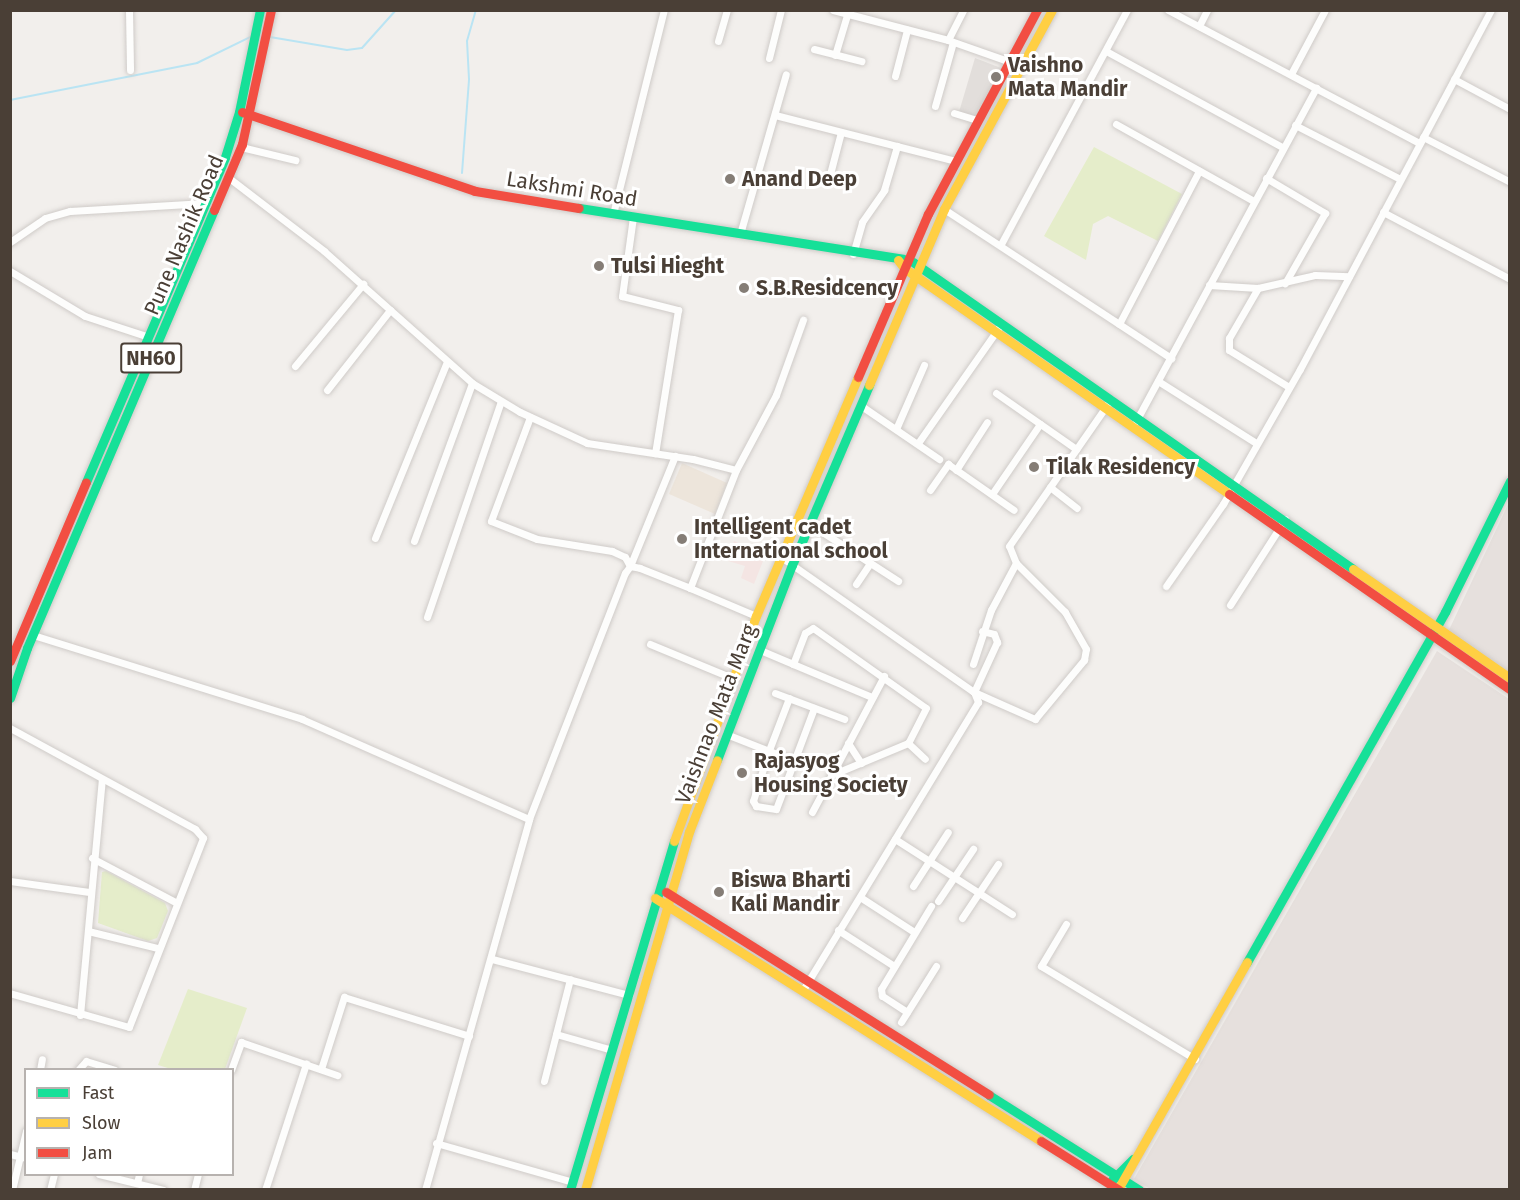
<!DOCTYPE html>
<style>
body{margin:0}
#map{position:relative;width:1520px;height:1200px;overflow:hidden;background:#f2efec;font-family:"Fira Sans",sans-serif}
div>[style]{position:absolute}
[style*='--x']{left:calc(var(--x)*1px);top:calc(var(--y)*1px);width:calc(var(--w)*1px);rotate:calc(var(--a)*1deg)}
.industrial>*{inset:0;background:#e6e0dd}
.education>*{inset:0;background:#ede5db}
.medical>*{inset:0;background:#f4e5e3}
.green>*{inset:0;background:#e5edca}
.parking>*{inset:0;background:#e2dedb}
.stream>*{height:2px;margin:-1px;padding:0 1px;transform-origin:1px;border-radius:1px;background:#bae4f3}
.roads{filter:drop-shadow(0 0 2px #cfcbc8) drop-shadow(0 0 2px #cfcbc8)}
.street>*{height:7px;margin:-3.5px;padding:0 3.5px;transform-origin:3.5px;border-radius:3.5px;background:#fdfdfc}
.fast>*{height:9px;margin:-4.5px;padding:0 4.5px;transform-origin:4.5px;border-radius:4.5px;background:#16e098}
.slow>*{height:9px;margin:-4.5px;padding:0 4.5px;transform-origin:4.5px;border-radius:4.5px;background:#ffcf43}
.jam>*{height:9px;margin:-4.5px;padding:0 4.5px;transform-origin:4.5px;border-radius:4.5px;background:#f24e42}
.dots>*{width:16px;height:16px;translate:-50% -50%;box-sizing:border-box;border:3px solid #fff;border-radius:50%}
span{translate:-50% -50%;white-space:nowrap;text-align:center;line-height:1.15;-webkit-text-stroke:6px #fff;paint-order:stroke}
.shield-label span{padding:2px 4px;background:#fff;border:2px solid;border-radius:4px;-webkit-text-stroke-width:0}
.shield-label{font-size:20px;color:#4a3f36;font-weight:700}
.poi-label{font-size:21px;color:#4a3f36;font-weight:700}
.left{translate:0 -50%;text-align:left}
.street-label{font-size:21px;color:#4a3f36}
.frame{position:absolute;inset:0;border:12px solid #4a3f36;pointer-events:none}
.legend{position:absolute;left:24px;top:1068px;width:210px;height:108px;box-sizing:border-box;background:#fff;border:2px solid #b7b2af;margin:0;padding:8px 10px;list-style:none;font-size:18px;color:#4a3f36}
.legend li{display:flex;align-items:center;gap:12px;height:30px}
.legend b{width:30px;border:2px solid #b7b2af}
</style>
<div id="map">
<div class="industrial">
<div style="clip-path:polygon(1509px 502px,1509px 672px,1449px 630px)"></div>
<div style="clip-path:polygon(1437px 651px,1509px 699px,1509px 1189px,1150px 1189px,1134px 1179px)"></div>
</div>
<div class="education">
<div style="clip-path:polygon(682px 463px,727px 483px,715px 514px,669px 494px)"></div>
</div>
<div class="medical">
<div style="clip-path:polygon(734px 541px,765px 556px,754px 584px,741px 578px,745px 566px,728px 561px)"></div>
</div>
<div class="green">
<div style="clip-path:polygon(1094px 147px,1182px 194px,1158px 241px,1108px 216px,1093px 224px,1086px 260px,1044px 236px)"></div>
<div style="clip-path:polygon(106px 871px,165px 903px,168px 911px,157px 938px,148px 941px,98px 923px,102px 872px)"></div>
<div style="clip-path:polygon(188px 989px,247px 1008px,225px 1069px,171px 1069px,158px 1065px)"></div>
</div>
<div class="parking">
<div style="clip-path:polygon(975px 58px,1001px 68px,977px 118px,959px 112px)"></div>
</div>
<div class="stream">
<div style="--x:270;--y:37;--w:78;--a:9.6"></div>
<div style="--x:347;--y:50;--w:15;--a:-8"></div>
<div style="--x:362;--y:48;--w:51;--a:-48.2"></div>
<div style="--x:10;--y:100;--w:191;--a:-11.2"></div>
<div style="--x:197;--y:63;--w:59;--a:-26.1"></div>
<div style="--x:462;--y:173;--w:94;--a:-85.7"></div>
<div style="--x:469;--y:79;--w:38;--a:-93"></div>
<div style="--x:467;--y:41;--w:32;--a:-74"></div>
</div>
<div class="roads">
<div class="street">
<div style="--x:129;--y:10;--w:60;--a:89"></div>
<div style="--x:833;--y:10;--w:119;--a:14.6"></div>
<div style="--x:948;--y:40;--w:78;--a:19.4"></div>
<div style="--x:1168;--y:10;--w:284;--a:27.9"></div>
<div style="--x:1199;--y:26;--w:18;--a:-63"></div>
<div style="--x:948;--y:40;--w:34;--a:-63"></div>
<div style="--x:718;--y:41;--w:32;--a:-74"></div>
<div style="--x:814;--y:49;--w:49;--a:14.3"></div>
<div style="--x:1106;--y:51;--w:200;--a:28.6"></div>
<div style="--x:835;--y:55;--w:42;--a:-73.3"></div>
<div style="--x:769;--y:58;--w:49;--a:-76"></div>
<div style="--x:1291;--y:74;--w:72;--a:-62"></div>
<div style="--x:895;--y:76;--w:48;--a:-75.4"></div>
<div style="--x:1454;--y:79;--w:64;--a:28.2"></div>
<div style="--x:935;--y:106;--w:66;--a:-74.3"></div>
<div style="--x:954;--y:113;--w:24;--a:17"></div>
<div style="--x:775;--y:115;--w:186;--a:14.3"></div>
<div style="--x:1116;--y:124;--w:158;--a:29.2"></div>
<div style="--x:1295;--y:125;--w:118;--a:27.2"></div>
<div style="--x:1423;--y:137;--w:98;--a:27.3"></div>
<div style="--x:241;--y:147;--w:56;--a:13.5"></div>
<div style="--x:830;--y:174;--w:43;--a:-75.3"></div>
<div style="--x:229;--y:178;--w:120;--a:37.5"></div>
<div style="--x:324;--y:251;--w:198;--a:41.7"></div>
<div style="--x:472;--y:383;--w:56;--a:31.1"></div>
<div style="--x:520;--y:412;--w:74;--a:24.8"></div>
<div style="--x:587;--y:443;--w:107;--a:8.6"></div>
<div style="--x:693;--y:459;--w:44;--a:14.3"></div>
<div style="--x:1266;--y:178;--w:69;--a:30.7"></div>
<div style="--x:1325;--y:213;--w:81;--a:119.7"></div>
<div style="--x:944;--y:209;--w:272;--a:33.3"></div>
<div style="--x:1383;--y:212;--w:144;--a:27.8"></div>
<div style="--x:613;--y:214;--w:210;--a:-76"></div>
<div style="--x:633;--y:217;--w:80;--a:97.9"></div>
<div style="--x:622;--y:296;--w:58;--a:14"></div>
<div style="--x:678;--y:310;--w:145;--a:99.1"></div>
<div style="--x:740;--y:234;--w:166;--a:-74"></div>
<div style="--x:10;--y:242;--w:42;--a:-34.4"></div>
<div style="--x:45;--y:218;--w:26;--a:-16"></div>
<div style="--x:70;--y:211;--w:135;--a:-3.4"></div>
<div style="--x:1001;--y:244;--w:266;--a:-61.7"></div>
<div style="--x:853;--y:254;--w:33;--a:-74"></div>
<div style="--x:862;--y:222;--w:39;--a:-55"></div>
<div style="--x:884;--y:190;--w:46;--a:-73.5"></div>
<div style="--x:10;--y:271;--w:87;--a:31"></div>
<div style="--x:85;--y:316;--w:67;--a:18.2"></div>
<div style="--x:1209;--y:285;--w:49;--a:3.5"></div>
<div style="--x:1258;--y:288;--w:58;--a:-12.8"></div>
<div style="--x:1315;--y:275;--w:34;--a:2"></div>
<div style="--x:1258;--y:288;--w:58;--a:120.1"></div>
<div style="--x:1229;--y:338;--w:12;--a:90"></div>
<div style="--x:1229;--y:350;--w:70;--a:31.7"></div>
<div style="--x:1119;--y:324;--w:173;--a:-62.4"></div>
<div style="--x:295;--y:366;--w:107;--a:-50.3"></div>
<div style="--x:1158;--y:381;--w:116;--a:32.3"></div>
<div style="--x:327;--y:390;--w:102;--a:-51.8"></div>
<div style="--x:996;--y:393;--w:98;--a:35"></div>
<div style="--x:860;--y:405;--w:96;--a:34.4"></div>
<div style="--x:530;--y:417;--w:111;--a:110.6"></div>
<div style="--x:491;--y:521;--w:49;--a:21.4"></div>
<div style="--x:537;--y:539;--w:76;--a:9.1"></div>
<div style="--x:612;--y:551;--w:14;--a:25"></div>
<div style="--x:625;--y:557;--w:10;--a:61"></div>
<div style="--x:1136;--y:421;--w:379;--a:-61.6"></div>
<div style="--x:896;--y:429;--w:70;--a:-66.4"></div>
<div style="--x:918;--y:443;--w:146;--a:-55"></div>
<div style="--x:956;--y:470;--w:57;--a:-57.1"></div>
<div style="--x:1050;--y:487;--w:34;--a:38"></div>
<div style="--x:930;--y:490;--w:32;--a:-55"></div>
<div style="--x:948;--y:464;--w:80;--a:34.9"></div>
<div style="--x:992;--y:494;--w:85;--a:-55.6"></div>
<div style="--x:810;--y:524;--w:105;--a:32.9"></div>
<div style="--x:375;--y:538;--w:190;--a:-67.8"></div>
<div style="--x:414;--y:541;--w:168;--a:-69.8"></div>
<div style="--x:781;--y:557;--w:236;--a:35"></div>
<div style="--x:974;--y:692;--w:11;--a:68"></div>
<div style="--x:978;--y:702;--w:338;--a:121.3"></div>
<div style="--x:630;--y:566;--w:119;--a:-67.8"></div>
<div style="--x:856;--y:584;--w:25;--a:-56"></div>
<div style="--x:1166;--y:586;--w:100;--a:-55.2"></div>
<div style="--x:1223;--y:504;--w:155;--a:-60.3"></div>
<div style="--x:1300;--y:369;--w:407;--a:-62"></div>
<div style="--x:1230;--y:605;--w:102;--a:-57.4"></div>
<div style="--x:756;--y:616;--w:72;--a:-157"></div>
<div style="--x:690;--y:588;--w:127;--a:-68.7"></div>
<div style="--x:736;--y:470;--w:85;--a:-61.9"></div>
<div style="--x:776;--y:395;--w:80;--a:-70.2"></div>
<div style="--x:427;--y:617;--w:228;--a:-71.1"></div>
<div style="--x:982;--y:631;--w:12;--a:14"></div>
<div style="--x:994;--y:634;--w:9;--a:69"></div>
<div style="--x:997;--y:642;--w:55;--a:114.7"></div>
<div style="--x:974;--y:692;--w:67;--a:23.9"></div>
<div style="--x:1035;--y:719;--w:77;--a:-50.3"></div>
<div style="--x:1084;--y:660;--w:11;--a:-80"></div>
<div style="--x:1086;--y:649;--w:43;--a:-119.6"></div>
<div style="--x:1065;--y:612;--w:69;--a:-135"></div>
<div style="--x:33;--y:635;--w:282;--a:17.3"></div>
<div style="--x:302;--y:719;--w:248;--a:23.8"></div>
<div style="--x:650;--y:644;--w:89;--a:22.5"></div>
<div style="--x:760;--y:650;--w:36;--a:23"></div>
<div style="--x:793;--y:664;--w:33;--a:-69"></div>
<div style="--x:805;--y:633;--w:9;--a:-32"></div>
<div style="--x:813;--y:628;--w:138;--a:35.3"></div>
<div style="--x:926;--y:708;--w:39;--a:117"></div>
<div style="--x:908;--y:743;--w:83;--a:157.4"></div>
<div style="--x:793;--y:664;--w:86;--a:22.7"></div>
<div style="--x:973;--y:664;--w:57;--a:-71.6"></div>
<div style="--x:991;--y:610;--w:53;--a:-62"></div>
<div style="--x:1016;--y:563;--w:18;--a:-112"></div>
<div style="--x:1009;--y:546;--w:179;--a:-55.2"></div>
<div style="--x:775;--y:693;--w:74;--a:20.6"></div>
<div style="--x:789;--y:698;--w:56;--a:111"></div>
<div style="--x:769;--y:750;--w:53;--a:107.4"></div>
<div style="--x:753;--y:801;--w:6;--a:59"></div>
<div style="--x:756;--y:806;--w:20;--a:9"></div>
<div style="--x:776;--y:809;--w:108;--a:-69.4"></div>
<div style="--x:10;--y:728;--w:211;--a:28.6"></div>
<div style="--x:195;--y:829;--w:12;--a:48"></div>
<div style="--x:203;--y:838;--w:203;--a:111.4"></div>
<div style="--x:129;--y:1027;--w:124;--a:-164.1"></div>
<div style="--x:726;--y:734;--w:71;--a:21.5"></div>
<div style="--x:848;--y:743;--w:24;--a:57"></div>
<div style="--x:908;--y:743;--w:23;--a:43"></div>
<div style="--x:812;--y:812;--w:154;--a:-62.1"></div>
<div style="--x:895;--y:839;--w:139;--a:32.7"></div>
<div style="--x:92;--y:858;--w:96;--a:27.9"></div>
<div style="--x:10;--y:881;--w:80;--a:7.9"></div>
<div style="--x:913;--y:886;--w:64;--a:-57.1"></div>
<div style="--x:860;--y:897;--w:64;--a:32.9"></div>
<div style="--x:938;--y:901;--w:63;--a:-56.1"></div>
<div style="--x:962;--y:918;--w:65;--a:-56.3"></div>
<div style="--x:1066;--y:924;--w:49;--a:120.8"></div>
<div style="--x:1041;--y:966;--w:180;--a:31.1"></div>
<div style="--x:838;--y:930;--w:67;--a:32.7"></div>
<div style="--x:88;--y:931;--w:72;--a:13.7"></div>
<div style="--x:492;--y:959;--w:142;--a:14.7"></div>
<div style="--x:907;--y:1012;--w:30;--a:-147"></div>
<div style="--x:882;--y:996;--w:7;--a:-98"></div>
<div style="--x:881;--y:989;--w:97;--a:-58.9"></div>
<div style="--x:80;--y:1015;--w:237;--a:-84.7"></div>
<div style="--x:901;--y:1022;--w:66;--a:-58"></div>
<div style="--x:556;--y:1034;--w:58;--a:15.9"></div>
<div style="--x:321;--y:1069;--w:76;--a:-72.3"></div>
<div style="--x:344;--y:997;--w:131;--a:17.3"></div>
<div style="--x:40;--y:1070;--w:11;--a:-80"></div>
<div style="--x:78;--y:1070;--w:12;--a:-48"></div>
<div style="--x:86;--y:1061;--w:30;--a:17"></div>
<div style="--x:231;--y:1070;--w:30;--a:-70"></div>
<div style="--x:241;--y:1042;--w:102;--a:19"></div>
<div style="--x:544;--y:1081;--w:105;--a:-75.7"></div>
<div style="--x:436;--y:1143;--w:142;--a:15.9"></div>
<div style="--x:10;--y:1154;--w:16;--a:14"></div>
<div style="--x:99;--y:1174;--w:66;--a:14"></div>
<div style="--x:137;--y:1183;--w:9;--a:-77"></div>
<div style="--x:12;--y:1190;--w:61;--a:-76.7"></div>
<div style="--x:50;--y:1190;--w:16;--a:-76"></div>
<div style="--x:194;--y:1190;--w:16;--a:-76"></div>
<div style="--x:265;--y:1190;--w:133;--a:-72"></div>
<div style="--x:425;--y:1190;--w:385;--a:-74.3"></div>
<div style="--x:529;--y:819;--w:264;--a:-68.7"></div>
<div style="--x:625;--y:573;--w:9;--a:-54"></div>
<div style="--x:630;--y:566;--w:10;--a:11"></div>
<div style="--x:640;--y:568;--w:54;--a:21.8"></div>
</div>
<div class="fast">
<div style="--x:579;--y:208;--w:328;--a:8.9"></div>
<div style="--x:913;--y:262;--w:537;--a:34.9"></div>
<div style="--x:86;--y:482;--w:353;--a:-66.8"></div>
<div style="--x:225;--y:157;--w:47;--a:-72.7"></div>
<div style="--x:239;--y:112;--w:104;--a:-78.4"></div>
<div style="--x:10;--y:698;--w:53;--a:-71.2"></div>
<div style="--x:27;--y:648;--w:476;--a:-66.9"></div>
<div style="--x:717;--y:760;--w:209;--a:-69"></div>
<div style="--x:792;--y:565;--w:196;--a:-66.8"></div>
<div style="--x:1247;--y:962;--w:402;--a:-60.5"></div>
<div style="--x:1445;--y:612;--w:146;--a:-63.6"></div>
<div style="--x:989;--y:1095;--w:178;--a:32.3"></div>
<div style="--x:1112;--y:1180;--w:30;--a:-45"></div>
<div style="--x:570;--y:1190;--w:364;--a:-73.4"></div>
</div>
<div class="slow">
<div style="--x:898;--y:260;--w:10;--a:53"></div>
<div style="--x:904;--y:268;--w:396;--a:34.8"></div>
<div style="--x:869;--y:385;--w:191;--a:-66.9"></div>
<div style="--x:944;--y:209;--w:226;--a:-61.5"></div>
<div style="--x:1353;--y:569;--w:191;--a:34.8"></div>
<div style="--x:674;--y:841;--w:239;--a:-70"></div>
<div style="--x:756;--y:616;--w:260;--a:-66.9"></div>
<div style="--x:655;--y:898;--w:456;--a:32.2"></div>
<div style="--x:1118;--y:1189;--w:261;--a:-60.4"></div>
<div style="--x:585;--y:1190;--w:373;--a:-73.8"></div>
<div style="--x:689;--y:832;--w:77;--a:-68.7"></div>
</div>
<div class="jam">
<div style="--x:242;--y:112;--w:246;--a:18.7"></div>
<div style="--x:475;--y:191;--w:105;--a:9.3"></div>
<div style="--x:214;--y:210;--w:72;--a:-67"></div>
<div style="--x:242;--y:144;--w:137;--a:-77.8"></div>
<div style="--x:858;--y:377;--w:177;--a:-66.8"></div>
<div style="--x:928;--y:214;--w:231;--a:-61.9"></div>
<div style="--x:1229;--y:494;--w:342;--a:34.8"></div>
<div style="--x:10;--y:661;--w:194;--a:-67"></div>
<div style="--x:666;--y:892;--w:381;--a:32.1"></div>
<div style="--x:1041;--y:1141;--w:92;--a:32.1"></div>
</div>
</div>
<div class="dots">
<div style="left:996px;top:77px;background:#857d76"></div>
<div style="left:730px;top:179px;background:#857d76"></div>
<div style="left:599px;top:266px;background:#857d76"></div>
<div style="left:744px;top:288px;background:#857d76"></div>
<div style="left:1034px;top:467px;background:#857d76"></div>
<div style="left:682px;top:539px;background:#857d76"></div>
<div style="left:742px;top:773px;background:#857d76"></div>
<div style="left:719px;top:892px;background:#857d76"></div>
</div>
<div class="shield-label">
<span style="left:151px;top:358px">NH60</span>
</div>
<div class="poi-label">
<span class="left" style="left:1008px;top:77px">Vaishno<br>Mata Mandir</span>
<span class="left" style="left:742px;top:179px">Anand Deep</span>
<span class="left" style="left:611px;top:266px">Tulsi Hieght</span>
<span class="left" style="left:756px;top:288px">S.B.Residcency</span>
<span class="left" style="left:1046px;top:467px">Tilak Residency</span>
<span class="left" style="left:694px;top:539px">Intelligent cadet<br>International school</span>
<span class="left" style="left:754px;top:773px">Rajasyog<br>Housing Society</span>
<span class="left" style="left:731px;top:892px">Biswa Bharti<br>Kali Mandir</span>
</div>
<div class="street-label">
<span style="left:572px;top:189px;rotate:9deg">Lakshmi Road</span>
<span style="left:184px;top:235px;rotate:-67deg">Pune Nashik Road</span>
<span style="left:716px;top:714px;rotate:-69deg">Vaishnao Mata Marg</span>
</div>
<div class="frame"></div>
<ul class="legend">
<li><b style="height:8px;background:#16e098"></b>Fast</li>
<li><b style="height:8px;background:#ffcf43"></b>Slow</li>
<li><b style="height:8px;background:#f24e42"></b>Jam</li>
</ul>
</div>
